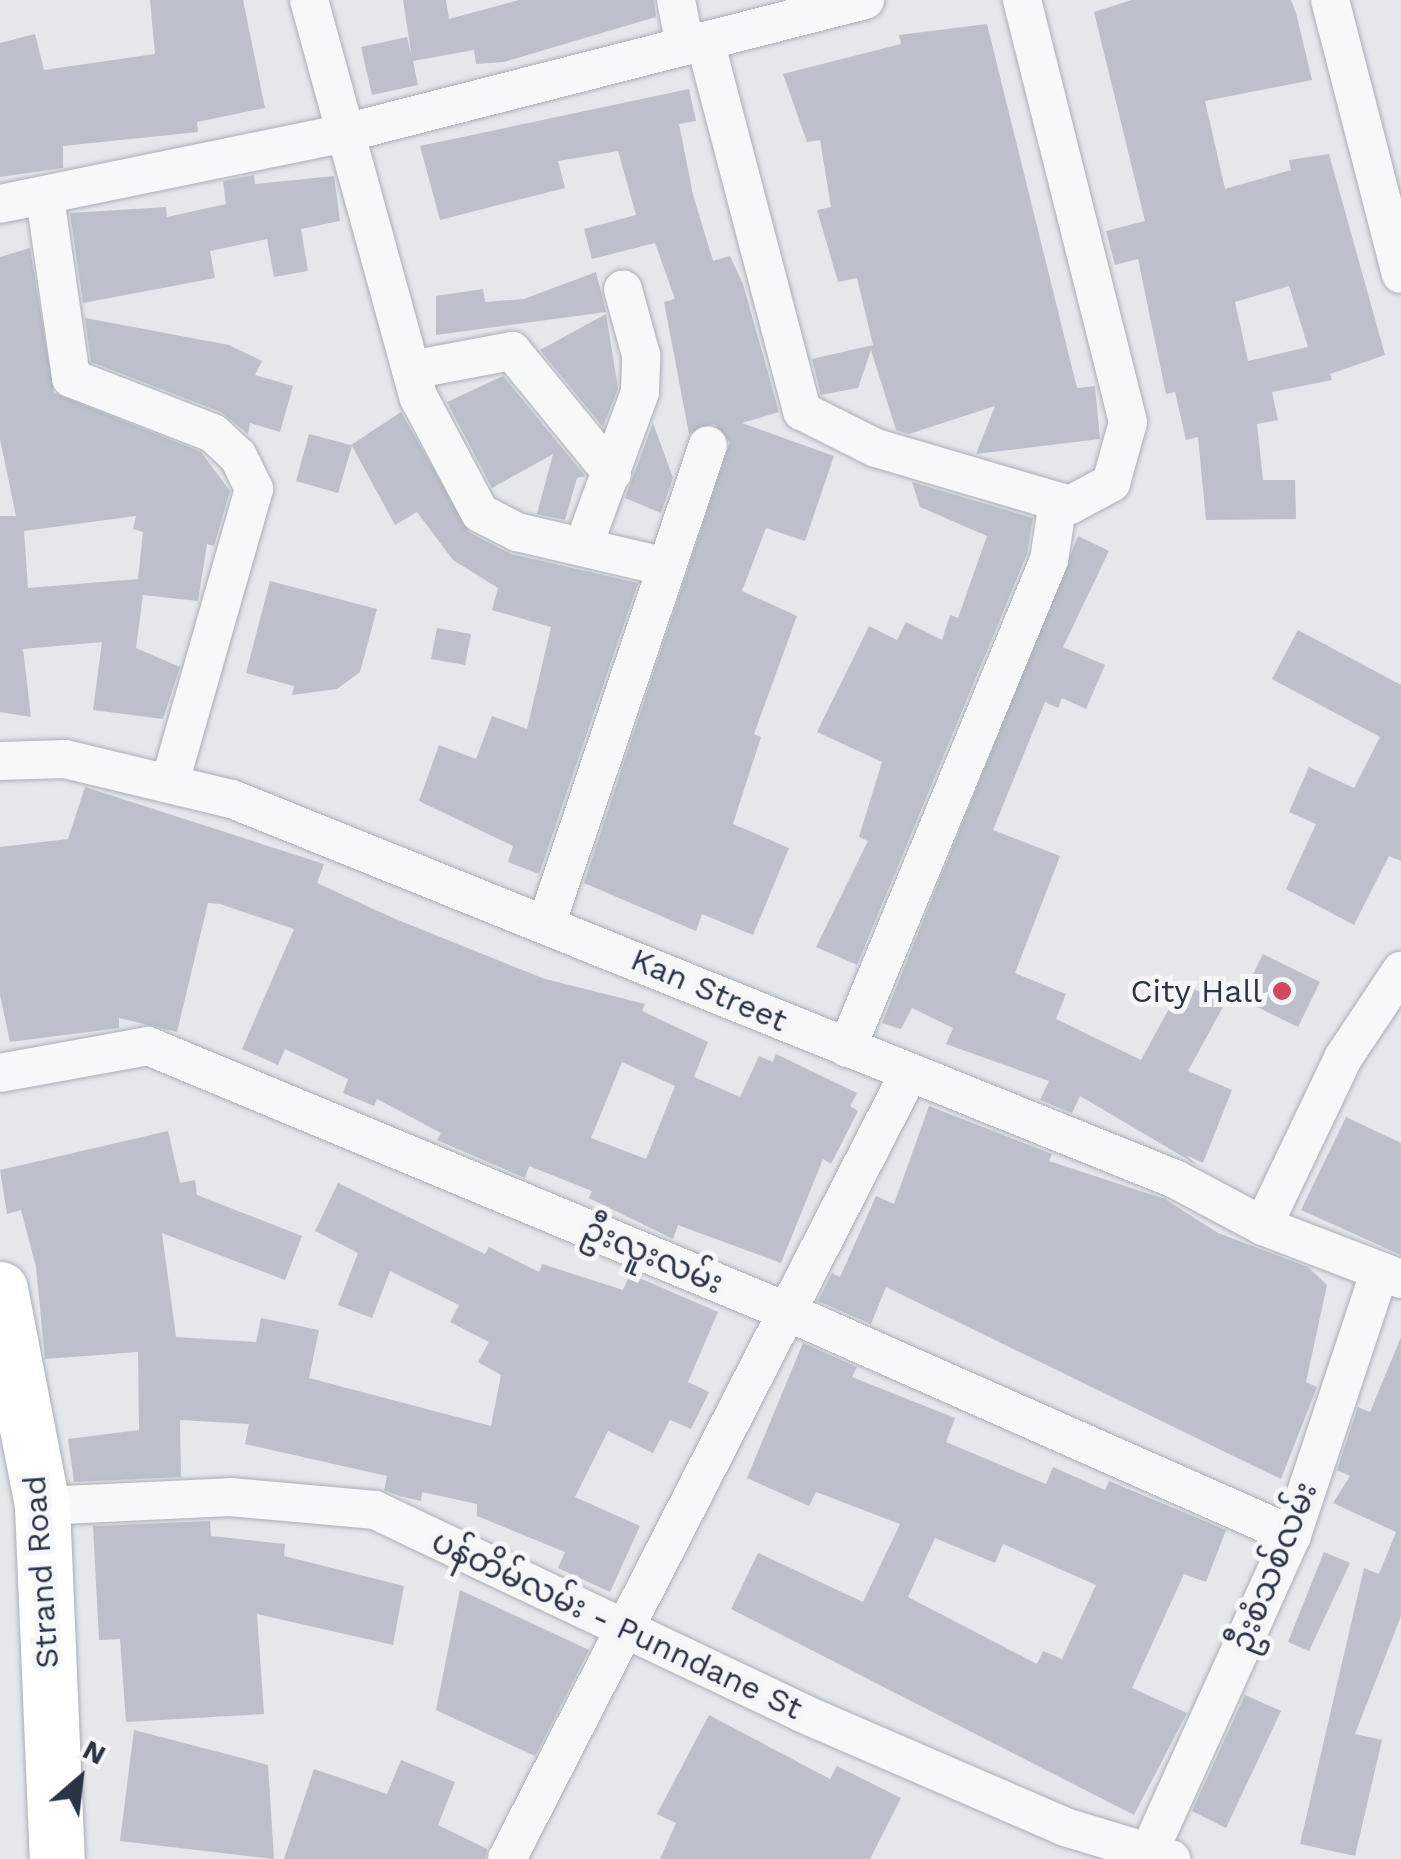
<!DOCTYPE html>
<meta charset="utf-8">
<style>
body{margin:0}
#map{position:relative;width:1401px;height:1859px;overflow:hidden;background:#e4e7ec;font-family:"Work Sans","Noto Sans Myanmar",sans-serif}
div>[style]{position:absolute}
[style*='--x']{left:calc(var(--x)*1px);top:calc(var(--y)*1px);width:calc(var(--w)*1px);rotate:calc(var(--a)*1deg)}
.building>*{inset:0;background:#bbc0ca}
.roads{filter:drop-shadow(0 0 2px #a9aeb7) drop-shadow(0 0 2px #a9aeb7)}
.minor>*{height:38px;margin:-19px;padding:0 19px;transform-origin:19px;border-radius:19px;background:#f7f8fa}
.secondary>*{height:55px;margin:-27.5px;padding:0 27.5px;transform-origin:27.5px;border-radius:27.5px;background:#fff}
.dots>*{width:28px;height:28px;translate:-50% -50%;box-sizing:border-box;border:5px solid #f4f6f9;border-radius:50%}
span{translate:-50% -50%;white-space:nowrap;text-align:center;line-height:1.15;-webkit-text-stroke:10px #f4f6f9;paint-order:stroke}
.street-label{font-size:32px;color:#2b3445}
.poi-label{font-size:32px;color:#2b3445}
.right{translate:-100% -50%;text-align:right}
.north{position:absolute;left:30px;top:1729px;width:100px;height:100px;-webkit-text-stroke:8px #f4f6f9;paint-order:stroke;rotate:28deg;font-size:28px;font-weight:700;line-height:40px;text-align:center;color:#2b3445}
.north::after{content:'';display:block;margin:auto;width:35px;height:45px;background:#2b3445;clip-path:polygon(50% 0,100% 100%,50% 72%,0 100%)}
</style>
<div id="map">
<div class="building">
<div style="clip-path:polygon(150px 0,243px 0,265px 108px,197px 122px,198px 132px,63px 146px,63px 168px,0 177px,0 43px,35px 34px,44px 70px,155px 54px)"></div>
<div style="clip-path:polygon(403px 0,446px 0,449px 19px,519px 0,654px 0,656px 17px,504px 62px,476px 64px,474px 50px,413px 61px,418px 85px,372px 95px,361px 47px,407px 37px,412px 58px)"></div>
<div style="clip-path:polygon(evenodd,1132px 0,1291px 0,1296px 13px,1312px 80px,1205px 101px,1225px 189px,1291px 170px,1289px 160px,1329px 154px,1385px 355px,1330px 374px,1332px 380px,1272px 392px,1278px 420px,1257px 424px,1263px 480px,1295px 480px,1296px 519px,1206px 520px,1198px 437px,1186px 440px,1175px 392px,1166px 394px,1138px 259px,1115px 265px,1106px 231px,1145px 221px,1094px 12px,1132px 0,1289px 286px,1308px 347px,1248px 361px,1235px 302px,1289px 286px)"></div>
<div style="clip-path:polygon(987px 24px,1077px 388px,1095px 386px,1100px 439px,976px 454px,995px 406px,909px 434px,896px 430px,871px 350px,858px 388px,821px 395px,812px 359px,873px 345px,857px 278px,838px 282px,817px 210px,831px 207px,820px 140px,807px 142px,783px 74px,901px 44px,899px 35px)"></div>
<div style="clip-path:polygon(689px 89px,696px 121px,679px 124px,693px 195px,713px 261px,730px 256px,743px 284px,779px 412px,742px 423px,834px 456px,805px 541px,766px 528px,742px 591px,797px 616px,754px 734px,761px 737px,733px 824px,789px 848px,753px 935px,702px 914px,696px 931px,584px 883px,730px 442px,714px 424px,689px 434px,664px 302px,675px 299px,655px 243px,592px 259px,584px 229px,636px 215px,618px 151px,558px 161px,565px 188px,440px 220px,420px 146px)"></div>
<div style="clip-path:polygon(254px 175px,255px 184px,334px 176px,340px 221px,301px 229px,308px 271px,274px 277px,267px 239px,210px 251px,215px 278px,83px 303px,70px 213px,166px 207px,167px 217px,226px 204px,223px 181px)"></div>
<div style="clip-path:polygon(evenodd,30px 248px,54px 393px,201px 452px,230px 491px,214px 546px,207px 544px,198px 601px,143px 595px,136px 648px,180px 667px,163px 719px,93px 710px,102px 642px,23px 649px,31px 717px,0 712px,0 516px,16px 516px,0 439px,0 257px,30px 248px,136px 516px,133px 529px,143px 532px,138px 579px,28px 588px,24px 531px,136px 516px)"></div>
<div style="clip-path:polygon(596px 272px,606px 312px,436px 335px,436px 296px,483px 289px,485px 302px,524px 299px)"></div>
<div style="clip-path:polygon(606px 314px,618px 388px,603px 427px,540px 350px)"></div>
<div style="clip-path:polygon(85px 318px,229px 345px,262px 361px,255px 375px,293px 386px,280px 432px,250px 423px,248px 434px,221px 412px,91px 362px)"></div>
<div style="clip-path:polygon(503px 376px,585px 476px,577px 478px,565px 520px,537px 514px,553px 454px,492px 488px,447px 402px)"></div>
<div style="clip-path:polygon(401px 412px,470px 533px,511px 554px,638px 583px,539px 874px,508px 862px,513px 846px,419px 801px,439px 745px,476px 759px,492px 716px,527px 729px,551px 627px,492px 610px,498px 588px,453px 560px,417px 512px,395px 525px,352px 446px,338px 493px,296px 481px,309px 434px,351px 445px)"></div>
<div style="clip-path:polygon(653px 423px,673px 478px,661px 513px,625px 498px)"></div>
<div style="clip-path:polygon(912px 482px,1033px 518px,1027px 554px,857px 965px,816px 947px,868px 841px,859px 837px,882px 762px,817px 732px,869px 626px,897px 640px,906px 622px,942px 640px,950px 615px,958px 618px,987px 536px,920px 507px)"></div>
<div style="clip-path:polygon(1078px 536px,1109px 551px,1063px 647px,1105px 665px,1086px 709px,1062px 698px,1058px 708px,1045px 702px,993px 830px,1060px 856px,1015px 973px,1066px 994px,1056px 1019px,1141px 1060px,1183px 983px,1224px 1005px,1188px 1071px,1232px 1090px,1203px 1163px,1186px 1155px,1197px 1165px,1080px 1096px,1072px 1113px,1040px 1100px,1049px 1081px,946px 1044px,953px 1028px,912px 1008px,901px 1029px,882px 1023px)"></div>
<div style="clip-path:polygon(270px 581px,377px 609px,360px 672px,337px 689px,292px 695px,294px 686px,246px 673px)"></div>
<div style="clip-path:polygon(437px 628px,471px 634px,465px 665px,431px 659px)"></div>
<div style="clip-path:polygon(1298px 630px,1401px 685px,1401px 861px,1389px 856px,1354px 925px,1286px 889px,1316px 824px,1289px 812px,1309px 767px,1354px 788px,1380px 737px,1272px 679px)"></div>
<div style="clip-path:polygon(evenodd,85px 787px,324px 864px,317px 883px,393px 918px,545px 979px,645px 1004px,642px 1011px,708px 1042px,694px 1077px,740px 1097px,759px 1056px,773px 1062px,776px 1054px,857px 1093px,850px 1106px,858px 1111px,831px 1164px,823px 1159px,781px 1263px,678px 1225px,673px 1239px,589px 1198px,592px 1191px,529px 1166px,525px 1178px,437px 1140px,441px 1133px,377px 1099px,374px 1106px,343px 1093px,348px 1079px,285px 1049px,278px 1065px,242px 1049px,294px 929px,220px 904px,208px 903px,177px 1032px,119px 1018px,119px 1028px,10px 1042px,0 995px,0 847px,68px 839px,85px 787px,622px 1062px,675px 1086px,646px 1159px,591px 1138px,622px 1062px)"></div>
<div style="clip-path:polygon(1263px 954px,1320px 982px,1298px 1027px,1241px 999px)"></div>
<div style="clip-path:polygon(929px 1106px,1052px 1154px,1049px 1161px,1165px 1199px,1218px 1233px,1308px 1267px,1327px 1285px,1306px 1382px,1317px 1387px,1281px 1479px,886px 1287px,871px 1324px,818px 1301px,832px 1273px,840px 1277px,876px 1196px,894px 1204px)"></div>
<div style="clip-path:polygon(1346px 1117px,1401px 1143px,1401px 1255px,1301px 1210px)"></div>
<div style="clip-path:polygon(168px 1131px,180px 1183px,195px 1180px,197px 1195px,302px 1236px,285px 1280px,162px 1233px,176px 1337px,256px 1342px,261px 1318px,319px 1330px,309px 1378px,491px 1426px,501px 1375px,478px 1362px,489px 1342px,450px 1322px,459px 1305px,390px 1271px,372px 1318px,338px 1305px,358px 1253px,315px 1231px,338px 1183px,485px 1254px,489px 1247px,539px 1272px,542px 1264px,623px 1290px,630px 1274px,718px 1312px,688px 1382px,709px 1392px,691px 1429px,670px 1420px,653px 1453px,608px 1431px,575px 1497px,640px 1526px,610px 1592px,558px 1568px,565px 1552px,477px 1516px,477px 1504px,422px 1492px,421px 1501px,399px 1496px,384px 1490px,387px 1476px,245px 1444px,249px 1424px,180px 1420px,181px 1477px,74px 1482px,68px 1439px,139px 1430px,138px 1352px,45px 1359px,36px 1267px,21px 1210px,7px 1214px,0 1170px)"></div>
<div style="clip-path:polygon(1401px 1337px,1401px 1616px,1355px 1734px,1382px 1740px,1355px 1856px,1300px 1844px,1364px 1568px,1379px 1574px,1396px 1532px,1333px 1503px,1350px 1476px,1337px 1470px,1358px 1407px,1370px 1412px)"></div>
<div style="clip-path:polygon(evenodd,803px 1343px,857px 1367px,852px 1377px,955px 1418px,946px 1442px,1046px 1484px,1053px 1467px,1105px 1490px,1109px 1481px,1226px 1530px,1206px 1582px,1184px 1574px,1132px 1688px,1187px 1713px,1134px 1815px,731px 1609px,758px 1553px,863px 1602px,900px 1524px,816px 1492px,809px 1506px,747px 1478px,803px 1343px,935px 1538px,995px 1563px,1003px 1544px,1096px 1585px,1062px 1659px,1043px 1651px,1037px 1664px,908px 1597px,935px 1538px)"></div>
<div style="clip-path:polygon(210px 1521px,211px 1536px,285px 1544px,284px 1556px,404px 1586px,393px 1645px,257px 1614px,264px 1714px,126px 1722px,120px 1639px,99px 1640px,93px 1526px)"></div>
<div style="clip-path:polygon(1324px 1552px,1350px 1563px,1309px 1651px,1288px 1642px)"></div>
<div style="clip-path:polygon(460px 1590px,589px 1650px,535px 1756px,436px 1710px)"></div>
<div style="clip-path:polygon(1245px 1695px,1281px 1711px,1226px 1828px,1192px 1811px)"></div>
<div style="clip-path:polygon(709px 1715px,830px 1779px,837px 1766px,901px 1798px,870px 1859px,660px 1859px,676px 1823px,657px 1814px)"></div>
<div style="clip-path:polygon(134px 1730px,268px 1765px,274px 1859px,120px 1841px)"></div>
<div style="clip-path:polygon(401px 1760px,455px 1782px,438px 1825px,487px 1849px,485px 1859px,284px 1859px,314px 1769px,387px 1794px)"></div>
</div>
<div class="roads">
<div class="minor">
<div style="--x:309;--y:0;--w:413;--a:74.6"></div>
<div style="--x:419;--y:398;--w:130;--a:62.1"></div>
<div style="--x:480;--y:513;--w:42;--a:27.2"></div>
<div style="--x:517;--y:532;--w:154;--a:13.1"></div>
<div style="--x:676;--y:0;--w:47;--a:78.9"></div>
<div style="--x:1330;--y:0;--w:283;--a:75.5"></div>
<div style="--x:705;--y:41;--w:383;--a:75.3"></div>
<div style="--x:802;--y:411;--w:83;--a:26.6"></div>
<div style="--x:876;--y:448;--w:202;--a:16.4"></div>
<div style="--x:1070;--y:505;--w:47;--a:-28.2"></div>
<div style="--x:1111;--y:483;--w:63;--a:-74.4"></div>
<div style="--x:1128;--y:422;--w:435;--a:-104.1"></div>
<div style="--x:45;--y:197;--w:183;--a:81.8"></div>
<div style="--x:71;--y:378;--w:152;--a:21.2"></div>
<div style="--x:213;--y:433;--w:34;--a:43"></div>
<div style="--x:238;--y:456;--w:37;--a:64"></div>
<div style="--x:254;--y:489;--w:305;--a:106"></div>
<div style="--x:0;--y:204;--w:348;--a:-11.6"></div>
<div style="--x:341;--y:134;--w:541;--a:-14.34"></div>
<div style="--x:411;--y:370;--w:103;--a:-10.7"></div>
<div style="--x:512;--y:351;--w:158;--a:50.7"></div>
<div style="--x:583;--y:547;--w:165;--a:-69.8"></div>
<div style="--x:640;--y:392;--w:37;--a:-88"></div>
<div style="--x:641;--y:355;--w:68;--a:-105.3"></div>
<div style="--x:0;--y:761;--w:65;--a:-1.8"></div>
<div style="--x:65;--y:759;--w:172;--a:13.5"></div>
<div style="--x:232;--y:799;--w:1017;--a:21.95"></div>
<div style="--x:1175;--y:1179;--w:100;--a:28.1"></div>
<div style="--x:1263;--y:1226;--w:148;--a:21"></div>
<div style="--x:547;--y:922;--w:503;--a:-71.35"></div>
<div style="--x:847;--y:1048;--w:528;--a:-67.51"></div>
<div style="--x:1049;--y:560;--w:59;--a:-81.2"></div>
<div style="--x:0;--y:1073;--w:150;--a:-10.3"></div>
<div style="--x:148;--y:1046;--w:695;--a:22.58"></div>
<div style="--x:790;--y:1313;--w:549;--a:23.86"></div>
<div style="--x:1263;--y:1226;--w:186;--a:-64.5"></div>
<div style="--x:1343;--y:1058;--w:105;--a:-56.3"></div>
<div style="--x:42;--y:1506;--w:188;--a:-2.7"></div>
<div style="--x:230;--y:1497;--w:146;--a:5.1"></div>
<div style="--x:375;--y:1510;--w:473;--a:25.4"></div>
<div style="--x:802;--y:1713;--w:287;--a:23.4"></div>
<div style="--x:1065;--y:1827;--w:111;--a:16.8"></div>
<div style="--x:1149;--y:1852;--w:348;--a:-65.7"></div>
<div style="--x:1292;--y:1535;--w:276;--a:-71.6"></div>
<div style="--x:507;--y:1859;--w:881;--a:-62.91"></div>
</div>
<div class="secondary">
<div style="--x:0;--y:1289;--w:221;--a:79"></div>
<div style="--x:42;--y:1506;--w:353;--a:87.6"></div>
</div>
</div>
<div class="dots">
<div style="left:1282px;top:991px;background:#d1495b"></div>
</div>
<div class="street-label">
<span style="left:709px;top:990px;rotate:23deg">Kan Street</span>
<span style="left:653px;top:1256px;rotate:23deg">ဦးလူးလမ်း</span>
<span style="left:1274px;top:1567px;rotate:-68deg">ဦးစံသစ်လမ်း</span>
<span style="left:41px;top:1572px;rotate:-94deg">Strand Road</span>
<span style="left:617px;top:1625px;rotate:25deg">ပန်တိမ်လမ်း - Punndane St</span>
</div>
<div class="poi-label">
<span class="right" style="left:1262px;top:991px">City Hall</span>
</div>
<div class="north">N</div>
</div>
